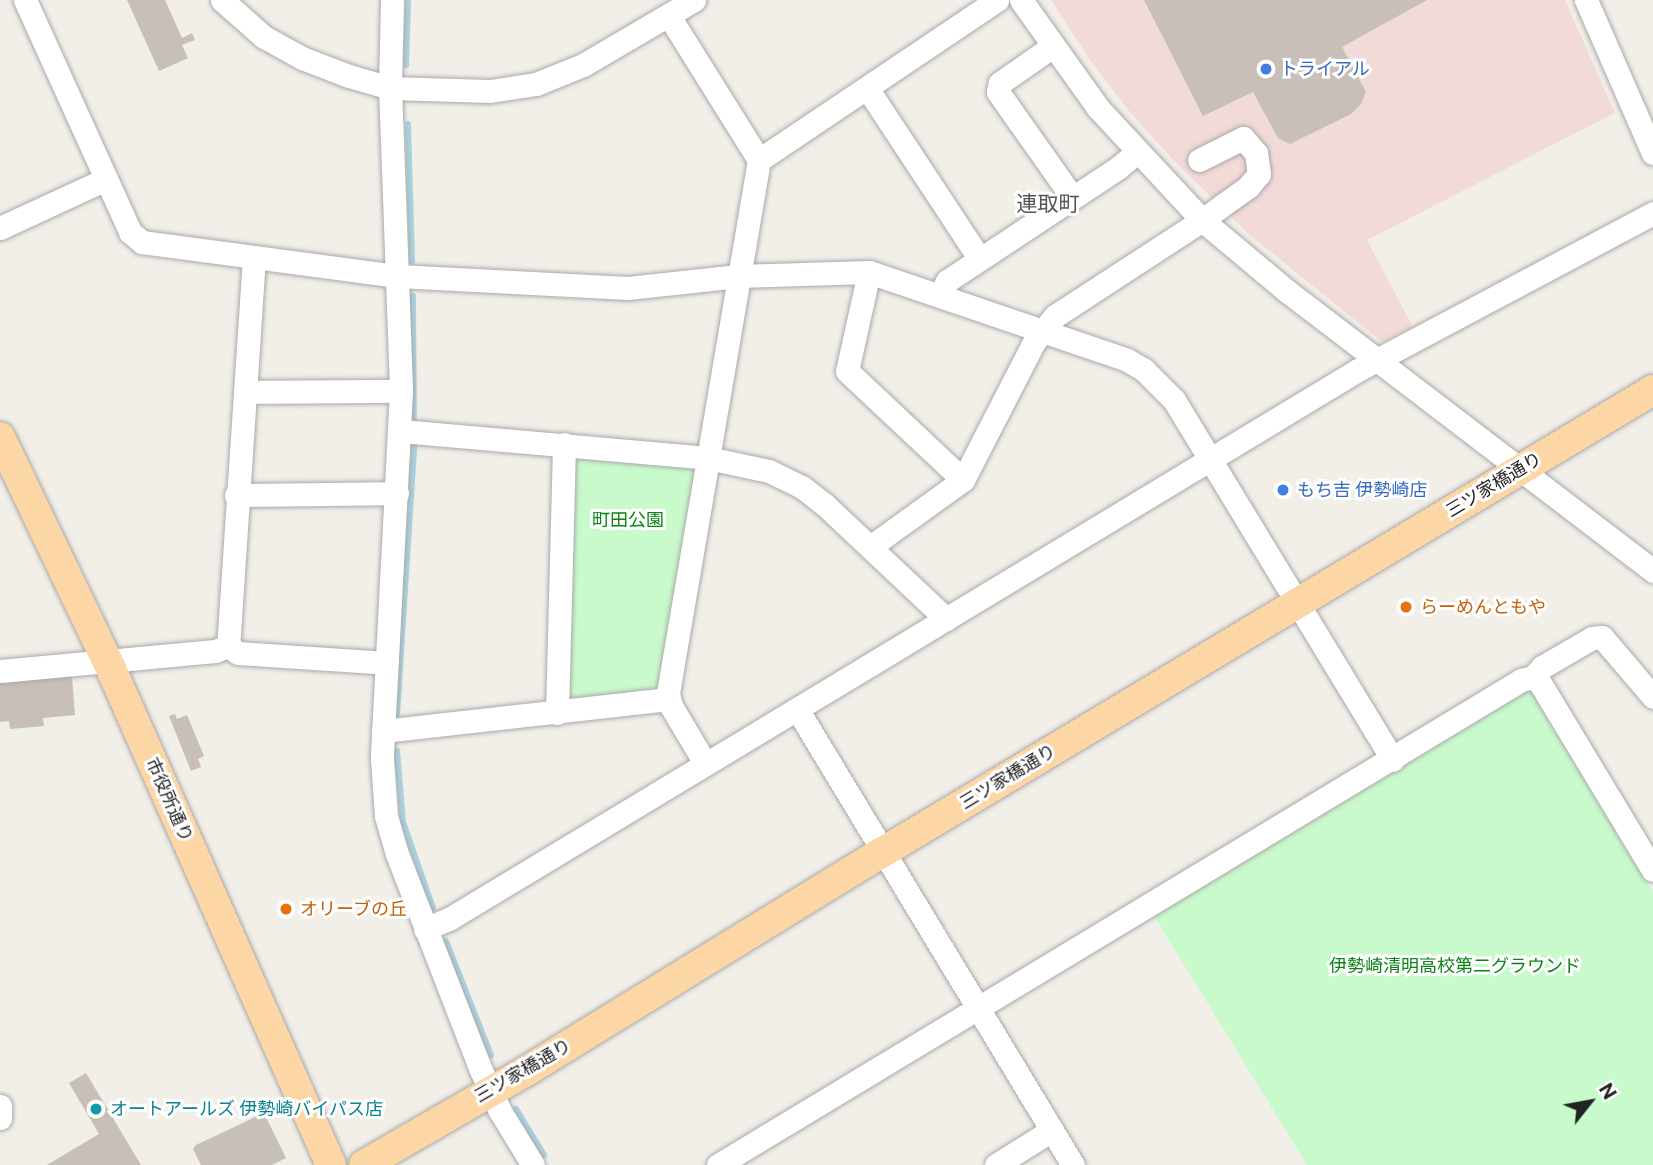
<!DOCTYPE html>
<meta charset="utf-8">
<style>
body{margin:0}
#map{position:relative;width:1653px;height:1165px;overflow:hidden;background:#f2efe9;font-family:"Public Sans","Noto Sans JP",sans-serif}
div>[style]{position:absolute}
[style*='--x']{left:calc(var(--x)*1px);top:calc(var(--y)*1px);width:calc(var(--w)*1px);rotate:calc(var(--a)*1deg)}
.commercial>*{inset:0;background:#f2dad9}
.park>*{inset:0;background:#c8facc}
.stream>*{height:6px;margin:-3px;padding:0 3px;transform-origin:3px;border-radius:3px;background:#aad3df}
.building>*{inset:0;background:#c7bfb8}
.roads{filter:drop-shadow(0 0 2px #a9a9a9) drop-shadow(0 0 2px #a9a9a9)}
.minor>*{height:23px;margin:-11.5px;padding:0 11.5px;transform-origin:11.5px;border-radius:11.5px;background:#fff}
.major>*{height:30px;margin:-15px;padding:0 15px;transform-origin:15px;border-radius:15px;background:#fcd6a4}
.dots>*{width:19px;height:19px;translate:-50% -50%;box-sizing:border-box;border:4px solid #fff;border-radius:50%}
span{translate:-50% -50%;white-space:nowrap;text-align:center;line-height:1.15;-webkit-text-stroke:6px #fff;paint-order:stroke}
.shop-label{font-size:18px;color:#366cbe}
.left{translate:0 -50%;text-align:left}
.street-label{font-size:18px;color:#222}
.park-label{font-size:18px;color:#0c8416}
.food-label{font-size:18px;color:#c56008}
.culture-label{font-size:18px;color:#0d838f}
.quarter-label{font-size:21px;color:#555}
.north{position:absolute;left:1555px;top:1067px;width:70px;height:70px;-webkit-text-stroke:5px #fff;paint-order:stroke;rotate:59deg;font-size:19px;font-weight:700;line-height:28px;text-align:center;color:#222}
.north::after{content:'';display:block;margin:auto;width:24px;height:32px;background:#222;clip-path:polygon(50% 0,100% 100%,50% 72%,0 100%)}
</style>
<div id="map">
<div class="commercial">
<div style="clip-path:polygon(1051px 0,1565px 0,1615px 113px,1367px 240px,1413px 327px,1382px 342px,1250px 235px,1174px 161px,1129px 111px,1090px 60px)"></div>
</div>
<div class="park">
<div style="clip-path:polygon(580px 459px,688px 465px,695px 474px,658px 684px,649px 691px,572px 701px,566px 693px,571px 463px)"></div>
<div style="clip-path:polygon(1526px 692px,1535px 695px,1653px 892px,1653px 1165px,1307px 1165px,1154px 916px)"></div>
</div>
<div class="stream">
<div style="--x:406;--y:65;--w:65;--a:-88.2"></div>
<div style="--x:408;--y:124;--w:137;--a:88.3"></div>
<div style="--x:397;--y:713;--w:267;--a:-86.3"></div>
<div style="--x:414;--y:447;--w:151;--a:-90.4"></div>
<div style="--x:397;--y:751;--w:71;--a:85.2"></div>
<div style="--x:403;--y:822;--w:91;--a:70.8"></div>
<div style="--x:446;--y:941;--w:123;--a:68.5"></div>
<div style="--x:516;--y:1109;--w:54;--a:58.7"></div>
</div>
<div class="building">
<div style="clip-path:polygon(127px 0,165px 0,182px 38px,192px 33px,195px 40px,182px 45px,188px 58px,159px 71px)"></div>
<div style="clip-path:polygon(1144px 0,1427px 0,1342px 47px,1366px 92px,1361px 104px,1351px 114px,1290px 144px,1278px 138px,1253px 92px,1203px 116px)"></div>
<div style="clip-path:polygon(72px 676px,75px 715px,43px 718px,44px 726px,10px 729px,9px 721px,0 722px,0 683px)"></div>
<div style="clip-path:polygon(175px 714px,177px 719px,187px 715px,204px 756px,198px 759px,201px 767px,191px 771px,169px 716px)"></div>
<div style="clip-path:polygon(86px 1073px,141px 1165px,47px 1165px,99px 1134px,69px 1083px)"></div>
<div style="clip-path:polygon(264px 1113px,286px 1158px,272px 1165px,201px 1165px,193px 1149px,196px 1145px)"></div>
</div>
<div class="roads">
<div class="minor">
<div style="--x:25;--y:0;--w:255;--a:65.6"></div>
<div style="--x:130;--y:232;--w:16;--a:40"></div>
<div style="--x:142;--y:242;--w:258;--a:7.6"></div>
<div style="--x:398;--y:276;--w:230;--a:3"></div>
<div style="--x:628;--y:288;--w:111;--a:-6.2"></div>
<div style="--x:738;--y:276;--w:131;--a:-1.7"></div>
<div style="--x:869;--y:272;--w:273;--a:18.8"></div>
<div style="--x:1127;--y:360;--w:20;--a:30"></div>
<div style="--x:1144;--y:370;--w:42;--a:45"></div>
<div style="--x:1174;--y:400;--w:421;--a:58.7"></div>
<div style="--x:222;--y:0;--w:56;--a:41.4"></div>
<div style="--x:264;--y:37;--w:43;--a:28.9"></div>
<div style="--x:302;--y:58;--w:50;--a:21"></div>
<div style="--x:349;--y:76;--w:43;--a:16.3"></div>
<div style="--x:390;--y:88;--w:100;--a:1.7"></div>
<div style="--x:490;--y:91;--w:47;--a:-8.7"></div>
<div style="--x:536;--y:84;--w:51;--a:-22"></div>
<div style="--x:583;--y:65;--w:129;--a:-30.4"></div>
<div style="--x:392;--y:0;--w:88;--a:91.3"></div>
<div style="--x:390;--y:88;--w:303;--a:87.9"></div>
<div style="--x:401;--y:391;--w:368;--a:93"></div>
<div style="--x:382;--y:759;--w:57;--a:86"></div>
<div style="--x:386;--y:816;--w:40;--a:74"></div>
<div style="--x:397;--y:854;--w:230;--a:68.8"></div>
<div style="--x:480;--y:1068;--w:47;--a:65.1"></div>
<div style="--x:500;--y:1111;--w:63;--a:58.6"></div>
<div style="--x:1021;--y:0;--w:133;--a:54.5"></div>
<div style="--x:1098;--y:108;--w:153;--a:47.1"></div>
<div style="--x:1202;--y:220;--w:111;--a:39.9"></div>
<div style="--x:1287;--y:291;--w:461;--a:37.4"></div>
<div style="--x:1586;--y:0;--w:167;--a:66.4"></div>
<div style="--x:669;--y:16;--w:170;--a:58"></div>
<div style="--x:759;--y:160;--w:541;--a:99.69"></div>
<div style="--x:668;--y:693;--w:13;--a:77"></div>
<div style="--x:671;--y:706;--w:66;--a:59.2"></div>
<div style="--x:1053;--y:46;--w:65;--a:145.1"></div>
<div style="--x:1000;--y:83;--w:9;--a:103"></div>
<div style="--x:998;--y:92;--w:128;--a:54.8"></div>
<div style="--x:867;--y:88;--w:204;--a:56.6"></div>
<div style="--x:759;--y:160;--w:287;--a:-33.9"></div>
<div style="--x:0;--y:228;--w:117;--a:-24.8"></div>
<div style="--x:254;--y:257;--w:390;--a:93.8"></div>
<div style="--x:228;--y:646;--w:12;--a:35"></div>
<div style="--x:238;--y:653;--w:149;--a:3.8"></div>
<div style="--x:869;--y:272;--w:101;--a:102.5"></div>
<div style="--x:847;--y:371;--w:159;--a:43.2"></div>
<div style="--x:940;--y:295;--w:16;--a:-63"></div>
<div style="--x:947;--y:281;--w:206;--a:-33.5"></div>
<div style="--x:1119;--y:167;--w:23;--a:-40"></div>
<div style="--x:245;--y:392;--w:156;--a:-0.4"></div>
<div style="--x:401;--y:431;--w:308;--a:5"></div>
<div style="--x:708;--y:458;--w:62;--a:12"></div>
<div style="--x:769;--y:471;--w:37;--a:26"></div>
<div style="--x:802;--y:487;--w:28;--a:38"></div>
<div style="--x:824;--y:504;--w:168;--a:43.3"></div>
<div style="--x:236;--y:495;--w:161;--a:-0.7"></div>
<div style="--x:870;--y:547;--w:115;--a:-35.8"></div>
<div style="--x:963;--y:480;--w:155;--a:-62.8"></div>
<div style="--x:1034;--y:342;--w:33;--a:-51"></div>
<div style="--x:1055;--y:316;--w:176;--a:-33.1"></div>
<div style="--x:1202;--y:220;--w:57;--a:-35.7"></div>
<div style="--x:1248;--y:187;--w:17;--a:-50"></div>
<div style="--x:1259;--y:174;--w:21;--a:-98"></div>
<div style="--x:1256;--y:153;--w:20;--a:-131"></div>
<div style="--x:1243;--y:138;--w:49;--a:153.4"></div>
<div style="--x:0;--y:671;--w:216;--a:-5.3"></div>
<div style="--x:215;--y:651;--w:14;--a:-21"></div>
<div style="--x:1533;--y:677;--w:13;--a:-48"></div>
<div style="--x:1542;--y:667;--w:58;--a:-30.1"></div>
<div style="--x:1592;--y:638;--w:10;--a:-6"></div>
<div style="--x:1602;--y:637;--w:79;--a:49.6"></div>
<div style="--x:797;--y:709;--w:533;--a:58.82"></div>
<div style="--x:557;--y:713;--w:269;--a:-88.5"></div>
<div style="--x:383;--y:731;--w:287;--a:-6.4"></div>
<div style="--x:425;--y:929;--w:26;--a:-23"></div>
<div style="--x:449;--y:919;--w:1062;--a:-31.13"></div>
<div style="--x:1358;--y:370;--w:334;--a:-28"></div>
<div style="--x:0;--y:1106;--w:12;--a:90"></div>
<div style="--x:718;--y:1165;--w:938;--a:-31.13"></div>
<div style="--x:1521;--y:680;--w:12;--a:-14"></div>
<div style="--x:1533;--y:677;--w:9;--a:41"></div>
<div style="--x:1540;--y:683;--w:218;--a:58.9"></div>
<div style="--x:996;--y:1165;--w:66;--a:-32"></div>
</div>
<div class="major">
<div style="--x:0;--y:437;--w:250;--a:64.4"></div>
<div style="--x:108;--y:662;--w:550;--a:66.09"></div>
<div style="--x:364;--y:1165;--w:190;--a:-30.1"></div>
<div style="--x:528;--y:1070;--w:417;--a:-31.6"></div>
<div style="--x:883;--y:852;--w:898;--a:-30.96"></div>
</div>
</div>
<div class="dots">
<div style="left:1266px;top:69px;background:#3f7fe0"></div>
<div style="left:1283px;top:490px;background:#3f7fe0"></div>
<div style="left:1406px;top:607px;background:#e8710a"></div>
<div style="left:286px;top:909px;background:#e8710a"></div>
<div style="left:96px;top:1109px;background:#0f9aa8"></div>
</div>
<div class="shop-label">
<span class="left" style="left:1280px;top:69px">トライアル</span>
<span class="left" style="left:1297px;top:490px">もち吉 伊勢崎店</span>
</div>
<div class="street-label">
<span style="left:1494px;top:485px;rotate:-31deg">三ツ家橋通り</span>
<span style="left:1008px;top:777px;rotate:-31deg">三ツ家橋通り</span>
<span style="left:169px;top:800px;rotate:66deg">市役所通り</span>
<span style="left:523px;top:1071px;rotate:-30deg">三ツ家橋通り</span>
</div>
<div class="park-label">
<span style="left:628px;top:520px">町田公園</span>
<span style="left:1455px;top:966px">伊勢崎清明高校第二グラウンド</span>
</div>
<div class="food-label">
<span class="left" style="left:1420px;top:607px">らーめんともや</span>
<span class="left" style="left:300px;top:909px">オリーブの丘</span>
</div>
<div class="culture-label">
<span class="left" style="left:110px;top:1109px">オートアールズ 伊勢崎バイパス店</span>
</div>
<div class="quarter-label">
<span style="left:1048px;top:204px">連取町</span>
</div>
<div class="north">N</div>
</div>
